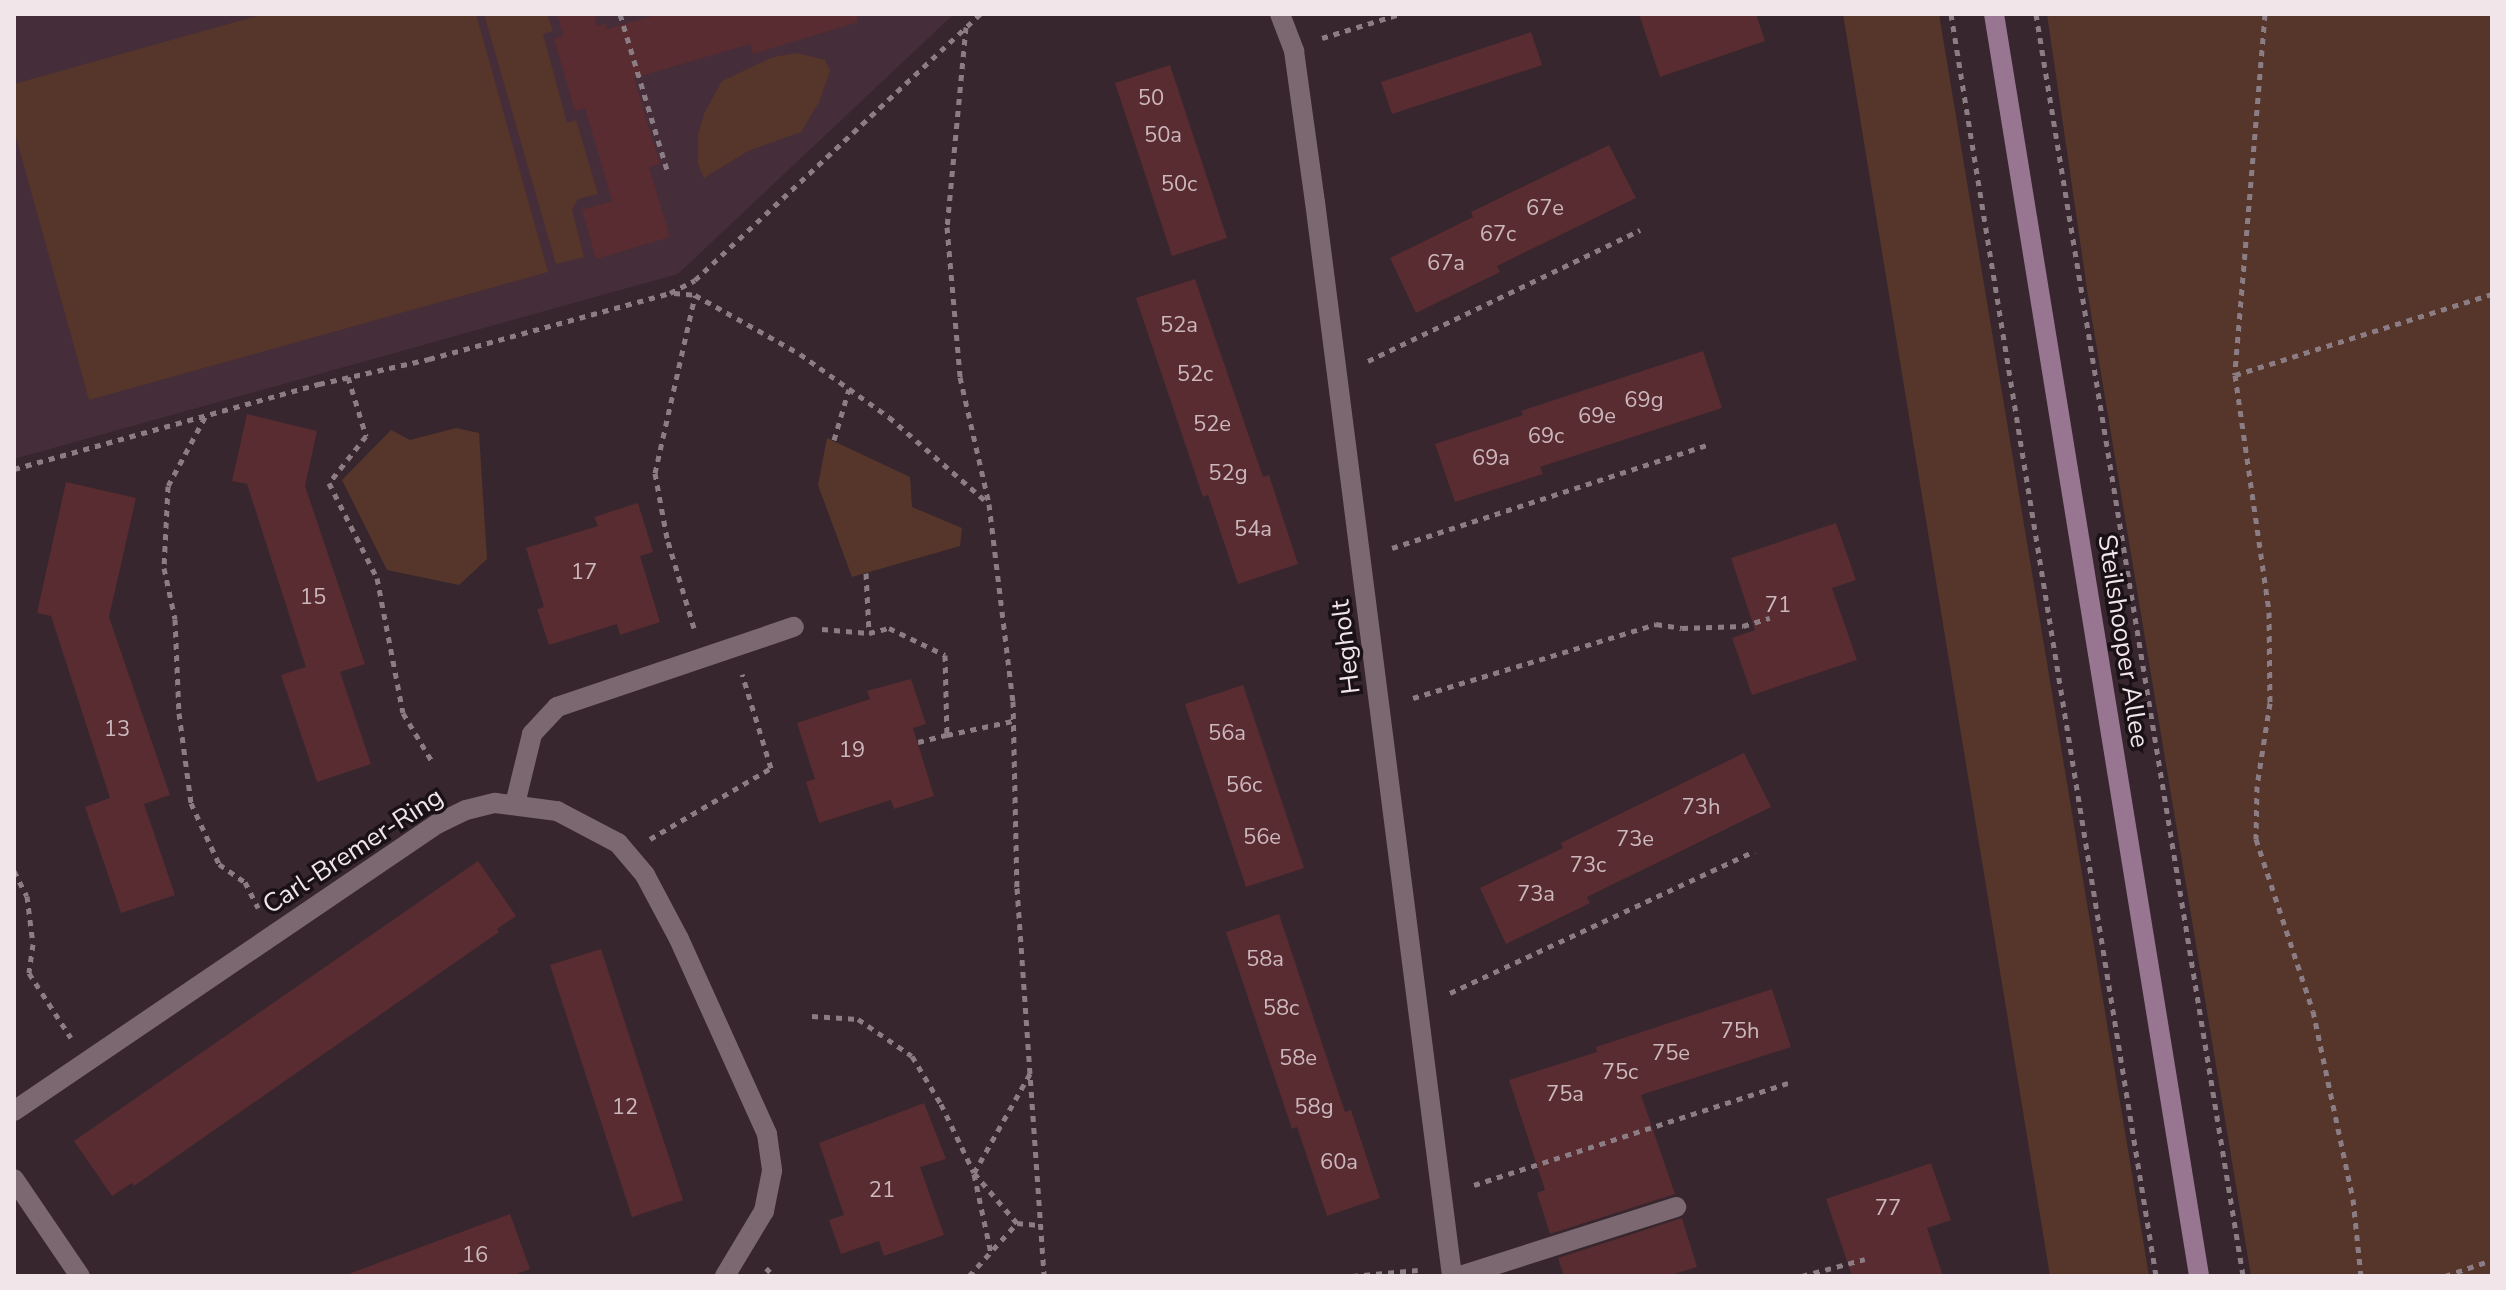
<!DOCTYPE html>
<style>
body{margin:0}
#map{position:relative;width:2506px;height:1290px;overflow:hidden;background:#37262e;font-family:"Nunito Sans",sans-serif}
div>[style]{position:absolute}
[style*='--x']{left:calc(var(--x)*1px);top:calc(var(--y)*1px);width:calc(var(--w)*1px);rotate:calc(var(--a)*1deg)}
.built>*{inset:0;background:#452d39}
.green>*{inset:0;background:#56362a}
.building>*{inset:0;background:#582c30}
.path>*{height:5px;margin-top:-2.5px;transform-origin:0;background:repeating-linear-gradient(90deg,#8b7d83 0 6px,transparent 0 12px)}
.lane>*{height:20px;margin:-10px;padding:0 10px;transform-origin:10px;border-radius:10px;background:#7c6871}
.street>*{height:20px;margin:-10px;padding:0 10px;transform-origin:10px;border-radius:10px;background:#7c6871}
.secondary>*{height:20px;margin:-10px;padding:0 10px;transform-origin:10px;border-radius:10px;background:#987692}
span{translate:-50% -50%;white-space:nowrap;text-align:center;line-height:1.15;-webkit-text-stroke:7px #191115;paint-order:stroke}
.number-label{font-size:22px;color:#cbb7bc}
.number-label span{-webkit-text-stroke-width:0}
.street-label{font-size:26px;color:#f1e5ea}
.frame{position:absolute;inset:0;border:16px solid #f1e5ea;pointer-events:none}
</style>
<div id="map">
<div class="built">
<div style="clip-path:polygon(14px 14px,954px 14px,678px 274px,14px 459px)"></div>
</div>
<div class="green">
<div style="clip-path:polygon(264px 14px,476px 14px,548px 272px,89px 400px,14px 130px,14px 84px)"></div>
<div style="clip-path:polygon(484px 14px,547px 14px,553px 31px,543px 34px,567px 123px,576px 120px,598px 194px,578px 199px,572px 210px,584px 257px,556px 264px)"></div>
<div style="clip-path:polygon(1843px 14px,1939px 14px,2149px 1276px,2050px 1276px)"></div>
<div style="clip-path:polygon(2047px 14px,2492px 14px,2492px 1276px,2251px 1276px,2087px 289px)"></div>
<div style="clip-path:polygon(797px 53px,825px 60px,830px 71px,819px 102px,801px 132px,748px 151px,704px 178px,698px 164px,698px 135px,704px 114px,722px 81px,773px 57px)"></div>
<div style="clip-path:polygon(456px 428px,479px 433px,487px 559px,459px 585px,387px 570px,342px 480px,391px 430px,410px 440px)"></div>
<div style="clip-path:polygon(827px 438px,910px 477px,912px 507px,962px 528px,960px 546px,852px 577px,818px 485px)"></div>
</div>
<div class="building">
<div style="clip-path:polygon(557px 14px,594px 14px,597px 26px,606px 24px,607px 29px,659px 14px,857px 14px,858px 22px,753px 54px,750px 44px,634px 78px,660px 164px,649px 167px,670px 237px,596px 259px,582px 210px,612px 201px,585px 108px,575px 111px,554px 39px,563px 36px)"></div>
<div style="clip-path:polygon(1639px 14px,1756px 14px,1765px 41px,1660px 77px)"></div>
<div style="clip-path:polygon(1531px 32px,1542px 65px,1392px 114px,1381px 82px)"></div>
<div style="clip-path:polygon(1170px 65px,1227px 238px,1172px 256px,1115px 83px)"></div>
<div style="clip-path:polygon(1609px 145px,1636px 198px,1497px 266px,1500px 272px,1416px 313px,1390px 258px,1473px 217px,1471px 212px)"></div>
<div style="clip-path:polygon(1195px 279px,1263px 477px,1269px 475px,1298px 564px,1238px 584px,1208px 495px,1203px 497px,1136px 298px)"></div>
<div style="clip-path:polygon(1703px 351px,1722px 408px,1540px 467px,1543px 474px,1455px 502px,1435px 444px,1523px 415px,1521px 411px)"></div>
<div style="clip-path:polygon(247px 414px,317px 431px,305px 486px,365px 664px,340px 672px,371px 764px,317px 782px,281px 675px,306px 667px,247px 484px,232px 481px)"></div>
<div style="clip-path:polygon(66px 482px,136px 498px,109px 617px,170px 795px,144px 804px,175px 895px,121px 913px,85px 807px,110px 798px,51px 616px,37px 613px)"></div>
<div style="clip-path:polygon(638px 503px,653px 552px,640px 556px,660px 622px,620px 635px,617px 624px,549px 645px,537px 609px,544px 607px,526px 548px,598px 526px,594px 517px)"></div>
<div style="clip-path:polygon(1836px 523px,1856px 580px,1832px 588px,1857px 660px,1752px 695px,1732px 638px,1755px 630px,1731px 558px)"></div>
<div style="clip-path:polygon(911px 679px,926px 724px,913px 728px,934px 796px,894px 809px,891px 800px,819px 823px,806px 782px,815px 779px,797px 723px,870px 699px,867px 691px)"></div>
<div style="clip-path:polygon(1243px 685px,1304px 868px,1246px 887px,1185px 704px)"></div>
<div style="clip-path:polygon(1744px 753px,1771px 807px,1587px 897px,1590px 903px,1506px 944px,1480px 888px,1563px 848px,1561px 843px)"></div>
<div style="clip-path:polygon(478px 861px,516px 916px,497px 929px,499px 932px,134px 1186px,132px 1183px,112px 1196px,74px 1141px)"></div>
<div style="clip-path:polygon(1279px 914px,1345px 1112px,1351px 1110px,1380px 1198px,1327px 1216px,1297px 1127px,1292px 1129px,1226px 932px)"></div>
<div style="clip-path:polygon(601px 949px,683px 1200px,632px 1217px,550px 965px)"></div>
<div style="clip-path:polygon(1772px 989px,1791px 1047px,1641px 1095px,1675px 1194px,1550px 1234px,1537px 1193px,1545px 1190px,1509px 1080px,1597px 1052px,1596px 1047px)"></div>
<div style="clip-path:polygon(924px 1103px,946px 1159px,920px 1167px,944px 1235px,884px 1256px,879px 1241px,841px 1254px,829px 1220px,844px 1215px,819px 1143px)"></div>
<div style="clip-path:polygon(1931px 1163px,1951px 1220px,1927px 1228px,1943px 1276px,1852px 1276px,1826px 1199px)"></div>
<div style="clip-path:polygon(510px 1214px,530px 1269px,511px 1276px,351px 1276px,351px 1273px)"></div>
<div style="clip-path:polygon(1682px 1218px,1697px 1267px,1668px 1276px,1564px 1276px,1558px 1258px)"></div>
</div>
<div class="path">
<div style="--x:620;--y:14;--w:166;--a:73.2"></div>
<div style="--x:1951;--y:14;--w:1279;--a:80.77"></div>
<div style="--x:2036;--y:14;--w:1279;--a:80.68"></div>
<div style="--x:2265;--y:14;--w:362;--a:94.8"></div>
<div style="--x:2235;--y:375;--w:239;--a:81.8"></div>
<div style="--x:2269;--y:612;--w:91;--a:89.4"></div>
<div style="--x:2270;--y:703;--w:84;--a:98.9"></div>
<div style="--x:2257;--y:786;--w:53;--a:91.1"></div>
<div style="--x:2256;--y:839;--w:181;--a:71.7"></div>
<div style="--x:2313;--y:1011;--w:192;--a:78"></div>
<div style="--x:2353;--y:1199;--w:77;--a:84.1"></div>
<div style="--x:966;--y:27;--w:201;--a:95.4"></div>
<div style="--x:947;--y:227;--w:151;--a:85"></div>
<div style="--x:960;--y:377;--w:130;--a:77.1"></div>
<div style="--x:989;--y:504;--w:198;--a:83.1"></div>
<div style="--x:1013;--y:701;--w:187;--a:88.8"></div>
<div style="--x:1017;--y:888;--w:389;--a:86"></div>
<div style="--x:1322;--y:38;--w:82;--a:-17.1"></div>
<div style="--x:674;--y:293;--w:21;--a:5"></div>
<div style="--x:695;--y:295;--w:120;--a:29.3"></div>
<div style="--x:800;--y:354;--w:109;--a:35.3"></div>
<div style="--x:889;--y:417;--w:131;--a:41"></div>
<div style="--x:1368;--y:361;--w:302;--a:-25.7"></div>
<div style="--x:2235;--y:375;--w:269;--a:-17.5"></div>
<div style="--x:348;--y:377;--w:62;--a:73"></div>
<div style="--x:366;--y:436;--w:60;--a:128.2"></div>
<div style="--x:329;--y:483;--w:106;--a:63.2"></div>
<div style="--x:377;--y:578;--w:137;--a:79.1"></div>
<div style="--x:403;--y:713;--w:58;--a:59"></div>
<div style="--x:205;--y:417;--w:78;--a:118.2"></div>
<div style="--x:168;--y:486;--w:82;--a:92.8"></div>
<div style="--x:164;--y:568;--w:52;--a:77.8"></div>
<div style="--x:175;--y:619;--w:94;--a:87.6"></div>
<div style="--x:179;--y:713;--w:91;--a:82.4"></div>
<div style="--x:191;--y:803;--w:67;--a:65.3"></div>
<div style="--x:219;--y:864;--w:32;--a:35"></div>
<div style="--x:245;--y:882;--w:29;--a:63"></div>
<div style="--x:834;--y:440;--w:53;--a:-73.6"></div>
<div style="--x:14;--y:469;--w:317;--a:-15.6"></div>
<div style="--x:319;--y:384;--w:113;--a:-12.8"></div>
<div style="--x:429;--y:359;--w:250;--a:-15.3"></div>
<div style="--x:670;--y:293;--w:28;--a:-27"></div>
<div style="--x:695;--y:280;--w:390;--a:-43"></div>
<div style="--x:1392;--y:548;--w:335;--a:-18.1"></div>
<div style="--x:866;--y:573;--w:60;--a:87.1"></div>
<div style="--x:694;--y:628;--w:94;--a:-106.7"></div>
<div style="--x:667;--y:538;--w:66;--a:-100.5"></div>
<div style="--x:655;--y:473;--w:182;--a:-77.3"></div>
<div style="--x:822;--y:629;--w:47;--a:4.9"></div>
<div style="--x:869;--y:633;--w:21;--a:-14"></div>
<div style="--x:889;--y:628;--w:62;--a:25.7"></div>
<div style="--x:945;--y:655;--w:80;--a:88.6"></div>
<div style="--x:947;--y:735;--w:67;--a:-12"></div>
<div style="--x:1413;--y:698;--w:254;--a:-16.9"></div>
<div style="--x:1656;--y:624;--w:26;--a:9"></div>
<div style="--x:1682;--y:628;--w:61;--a:-1.9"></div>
<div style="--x:1743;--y:626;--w:28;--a:-17"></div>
<div style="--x:918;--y:742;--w:30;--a:-14"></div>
<div style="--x:650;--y:839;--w:140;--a:-30.4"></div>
<div style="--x:771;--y:768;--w:98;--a:-107.1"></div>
<div style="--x:14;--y:871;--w:28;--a:63"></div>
<div style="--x:27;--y:896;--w:48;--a:82.9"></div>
<div style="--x:33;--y:944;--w:29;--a:98"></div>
<div style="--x:29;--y:973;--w:77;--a:57.1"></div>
<div style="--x:1450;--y:993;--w:336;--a:-25"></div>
<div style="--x:812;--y:1016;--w:46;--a:3.7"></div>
<div style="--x:858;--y:1019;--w:65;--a:34.4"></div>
<div style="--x:912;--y:1056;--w:56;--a:58.9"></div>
<div style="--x:941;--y:1104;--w:76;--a:64.4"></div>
<div style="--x:974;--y:1173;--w:116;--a:-60.6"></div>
<div style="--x:974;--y:1173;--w:66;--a:49.3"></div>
<div style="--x:1017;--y:1223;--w:22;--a:5"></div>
<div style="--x:974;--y:1174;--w:81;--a:77.9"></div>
<div style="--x:1474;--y:1185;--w:333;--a:-18"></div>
<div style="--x:766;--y:1268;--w:11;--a:45"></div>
<div style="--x:969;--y:1276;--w:72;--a:-47.8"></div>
<div style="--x:1352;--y:1276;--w:66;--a:-5.2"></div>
<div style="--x:1802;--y:1276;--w:65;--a:-15.1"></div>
<div style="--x:2445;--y:1276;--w:50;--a:-18.8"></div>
</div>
<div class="lane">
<div style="--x:515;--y:804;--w:72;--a:-76.3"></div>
<div style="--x:532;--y:734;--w:37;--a:-47"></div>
<div style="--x:557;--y:707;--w:250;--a:-18.7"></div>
<div style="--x:1460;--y:1276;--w:227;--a:-17.7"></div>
</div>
<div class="street">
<div style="--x:1280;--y:14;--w:40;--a:69"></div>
<div style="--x:1294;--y:51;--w:152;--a:82.1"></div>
<div style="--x:1315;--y:202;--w:1083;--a:82.73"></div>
<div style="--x:14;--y:1111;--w:511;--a:-34.16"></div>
<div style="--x:437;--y:824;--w:32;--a:-26"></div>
<div style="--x:466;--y:810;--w:30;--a:-14"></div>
<div style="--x:495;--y:803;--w:63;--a:7.4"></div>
<div style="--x:557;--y:811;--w:69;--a:27.7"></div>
<div style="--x:618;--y:843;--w:42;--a:49.8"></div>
<div style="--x:645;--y:875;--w:72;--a:62"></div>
<div style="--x:679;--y:939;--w:214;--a:65.7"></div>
<div style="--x:767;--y:1134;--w:37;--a:82"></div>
<div style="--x:772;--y:1171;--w:41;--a:101.3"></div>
<div style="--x:764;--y:1211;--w:76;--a:121"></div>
<div style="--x:14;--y:1179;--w:117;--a:55.8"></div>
</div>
<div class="secondary">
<div style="--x:1994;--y:14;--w:1279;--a:80.77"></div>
</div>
<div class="number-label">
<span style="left:1151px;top:99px">50</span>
<span style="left:1163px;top:136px">50a</span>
<span style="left:1179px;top:185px">50c</span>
<span style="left:1545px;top:209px">67e</span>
<span style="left:1498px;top:235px">67c</span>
<span style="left:1446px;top:264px">67a</span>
<span style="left:1179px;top:326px">52a</span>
<span style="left:1195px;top:375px">52c</span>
<span style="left:1644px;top:401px">69g</span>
<span style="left:1597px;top:417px">69e</span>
<span style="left:1212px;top:425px">52e</span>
<span style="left:1546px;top:437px">69c</span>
<span style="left:1491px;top:459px">69a</span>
<span style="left:1228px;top:474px">52g</span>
<span style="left:1253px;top:530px">54a</span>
<span style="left:584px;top:573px">17</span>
<span style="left:313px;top:598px">15</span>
<span style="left:1778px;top:606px">71</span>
<span style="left:117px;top:730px">13</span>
<span style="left:1227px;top:734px">56a</span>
<span style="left:852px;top:751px">19</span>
<span style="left:1244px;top:786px">56c</span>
<span style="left:1701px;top:808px">73h</span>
<span style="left:1262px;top:838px">56e</span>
<span style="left:1635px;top:840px">73e</span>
<span style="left:1588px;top:866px">73c</span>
<span style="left:1536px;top:895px">73a</span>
<span style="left:1265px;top:960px">58a</span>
<span style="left:1281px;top:1009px">58c</span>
<span style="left:1740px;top:1032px">75h</span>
<span style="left:1671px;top:1054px">75e</span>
<span style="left:1298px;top:1059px">58e</span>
<span style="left:1620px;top:1073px">75c</span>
<span style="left:1565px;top:1095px">75a</span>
<span style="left:625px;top:1108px">12</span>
<span style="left:1314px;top:1108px">58g</span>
<span style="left:1339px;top:1163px">60a</span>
<span style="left:882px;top:1191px">21</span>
<span style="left:1888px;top:1209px">77</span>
<span style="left:475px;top:1256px">16</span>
</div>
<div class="street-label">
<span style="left:2123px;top:641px;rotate:81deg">Steilshooper Allee</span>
<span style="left:1346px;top:647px;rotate:-97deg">Hegholt</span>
<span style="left:353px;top:851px;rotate:-33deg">Carl-Bremer-Ring</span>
</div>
<div class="frame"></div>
</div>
